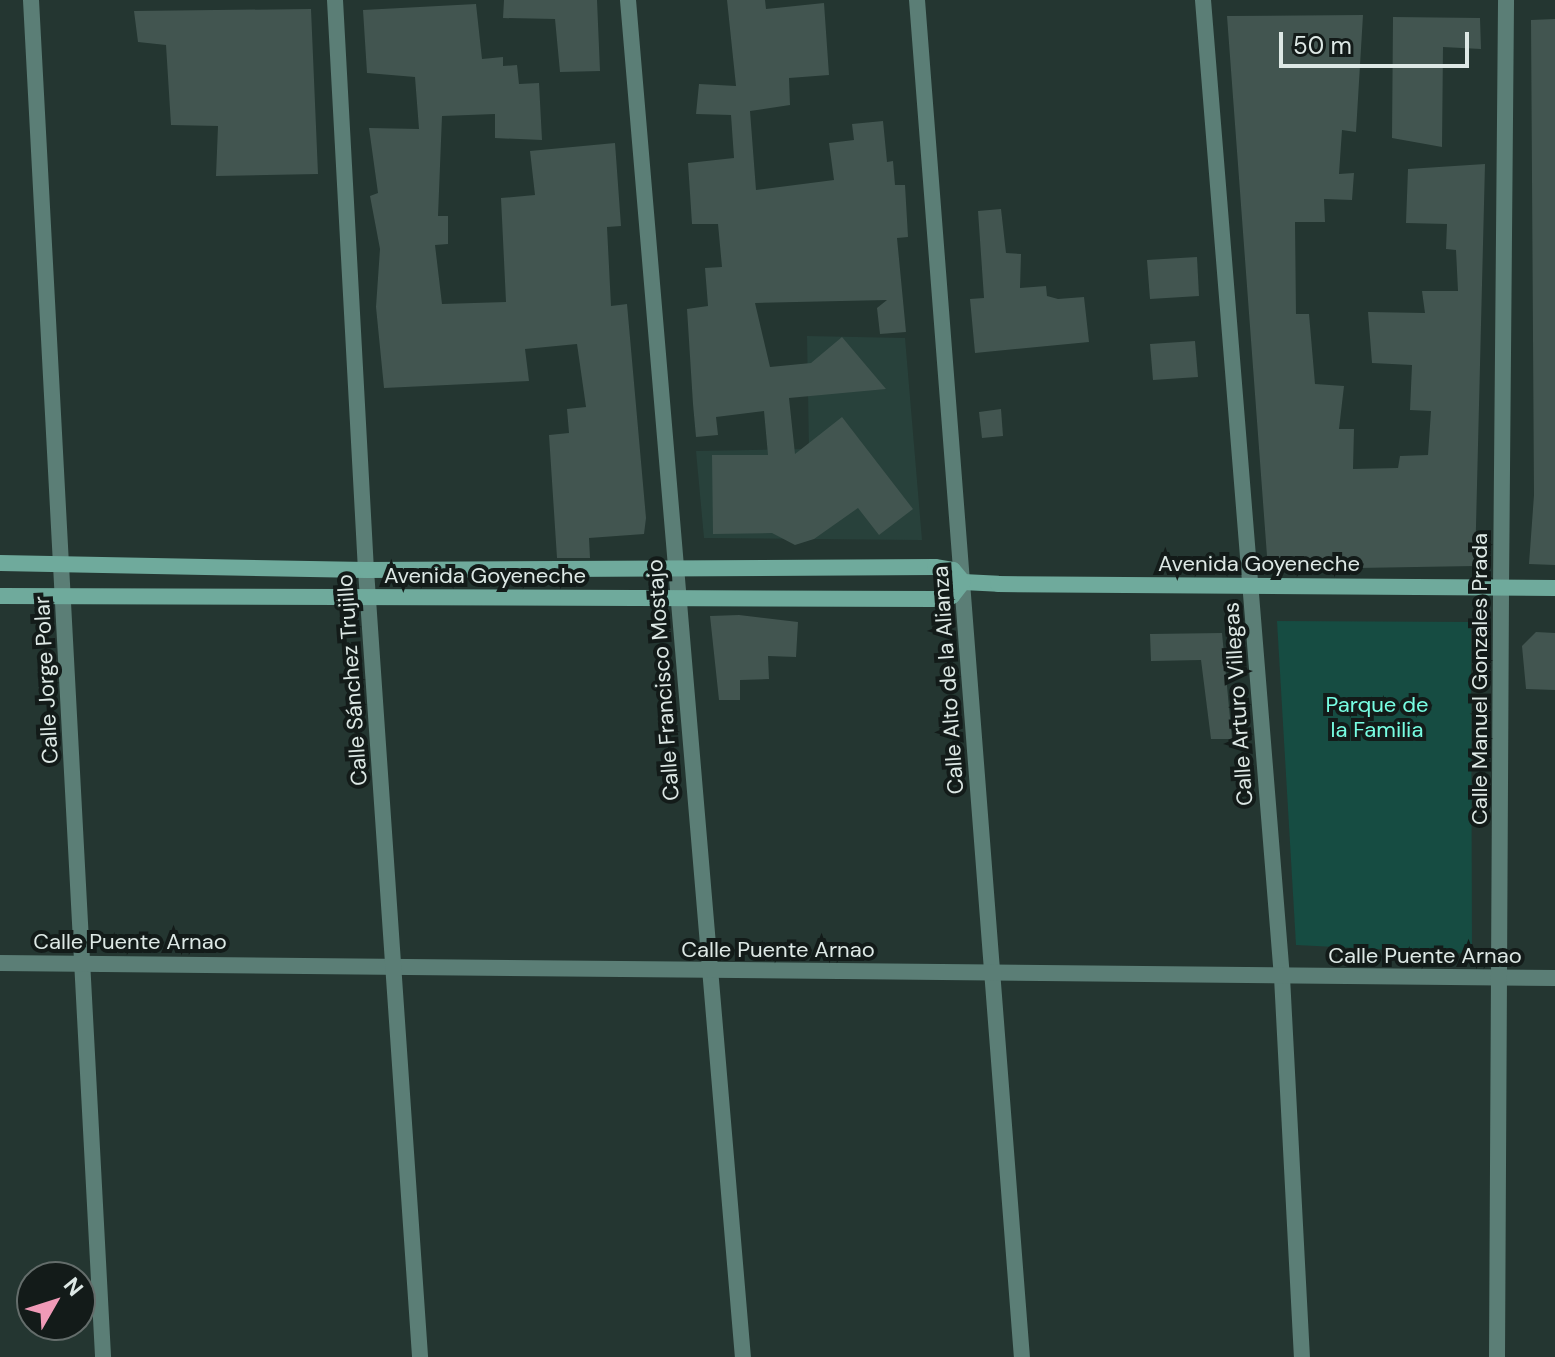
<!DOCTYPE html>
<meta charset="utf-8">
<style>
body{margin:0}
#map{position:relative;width:1555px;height:1357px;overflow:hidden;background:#243631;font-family:"DM Sans",sans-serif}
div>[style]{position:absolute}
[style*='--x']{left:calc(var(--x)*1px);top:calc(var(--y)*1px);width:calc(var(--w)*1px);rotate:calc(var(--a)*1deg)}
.built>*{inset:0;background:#28413b}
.green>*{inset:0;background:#164c42}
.building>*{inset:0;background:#425550}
.minor>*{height:16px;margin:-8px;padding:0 8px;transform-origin:8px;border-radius:8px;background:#5b7e76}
.tertiary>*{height:16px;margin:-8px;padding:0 8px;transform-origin:8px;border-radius:8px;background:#5b7e76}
.secondary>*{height:16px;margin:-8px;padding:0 8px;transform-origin:8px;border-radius:8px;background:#6faa9c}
span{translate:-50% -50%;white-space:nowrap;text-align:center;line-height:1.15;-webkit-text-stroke:8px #131b19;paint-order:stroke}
.street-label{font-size:22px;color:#dde8e5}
.park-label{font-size:22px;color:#77fde2}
.north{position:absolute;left:16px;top:1261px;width:80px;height:80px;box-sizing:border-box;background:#131b19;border:2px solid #646d6b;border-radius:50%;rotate:51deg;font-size:22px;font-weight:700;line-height:32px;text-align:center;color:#dde8e5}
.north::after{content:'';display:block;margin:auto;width:28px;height:36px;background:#f09ab7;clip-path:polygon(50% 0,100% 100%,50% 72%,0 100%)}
.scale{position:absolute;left:1279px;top:32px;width:190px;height:36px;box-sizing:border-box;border:4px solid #dde8e5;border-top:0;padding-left:10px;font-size:24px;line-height:28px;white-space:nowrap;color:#dde8e5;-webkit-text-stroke:6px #131b19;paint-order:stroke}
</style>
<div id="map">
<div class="built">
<div style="clip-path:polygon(807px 336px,905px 338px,922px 540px,704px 538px,696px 451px,809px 449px)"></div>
</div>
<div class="green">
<div style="clip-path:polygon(1277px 621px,1471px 622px,1472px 954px,1296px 945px)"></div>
</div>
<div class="building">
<div style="clip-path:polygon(504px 0,597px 0,600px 71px,560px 72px,555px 19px,503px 18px)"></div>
<div style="clip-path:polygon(727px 0,765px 0,766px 9px,824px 3px,829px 75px,789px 78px,790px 105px,750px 111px,756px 190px,834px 180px,829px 143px,854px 140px,852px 124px,883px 121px,887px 162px,893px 161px,895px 185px,905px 185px,908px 237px,897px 238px,906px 332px,880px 334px,877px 308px,887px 300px,755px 303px,770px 367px,811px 363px,842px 337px,886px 389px,789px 398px,795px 454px,842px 417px,913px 509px,879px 535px,858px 508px,814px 539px,795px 545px,772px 533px,713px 534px,712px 455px,768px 455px,764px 411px,716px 417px,718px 435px,696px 437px,693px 404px,687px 309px,708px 306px,705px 268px,722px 267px,718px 224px,692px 224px,688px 163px,734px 158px,731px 115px,696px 114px,699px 84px,736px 86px)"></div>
<div style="clip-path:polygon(476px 4px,482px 59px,503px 57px,503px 66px,517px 65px,519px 84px,539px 83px,542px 140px,495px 138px,495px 114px,442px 116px,438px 216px,448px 216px,448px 244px,435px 245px,442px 304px,506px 302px,501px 198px,535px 195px,530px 151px,615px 143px,621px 226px,607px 227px,611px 306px,627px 304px,646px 518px,644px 534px,589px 538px,590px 558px,557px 558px,549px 435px,569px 433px,567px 409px,586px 407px,577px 344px,525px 349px,529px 381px,384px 388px,376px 307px,380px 249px,370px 196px,378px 193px,369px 128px,419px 129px,415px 77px,367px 73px,363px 10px)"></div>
<div style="clip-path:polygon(311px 9px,318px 174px,216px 176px,218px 126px,171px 125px,166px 45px,138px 42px,134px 11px)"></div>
<div style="clip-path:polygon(1363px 15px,1356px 132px,1342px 130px,1339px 174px,1354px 173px,1352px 200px,1324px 199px,1325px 222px,1295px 222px,1296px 314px,1309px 314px,1315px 384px,1344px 386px,1339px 429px,1354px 429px,1353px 469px,1398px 468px,1400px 456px,1428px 455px,1431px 411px,1410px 410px,1412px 365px,1372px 363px,1368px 312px,1425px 313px,1422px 291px,1458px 291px,1456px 250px,1446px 249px,1447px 224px,1406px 223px,1408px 169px,1485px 164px,1475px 566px,1298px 569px,1276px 568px,1267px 556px,1227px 16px)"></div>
<div style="clip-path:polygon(1393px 17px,1480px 18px,1481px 49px,1443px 47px,1442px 147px,1392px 138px)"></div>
<div style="clip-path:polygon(1555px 19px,1555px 565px,1529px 564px,1534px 495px,1531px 20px)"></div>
<div style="clip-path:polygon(1001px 209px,1006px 253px,1021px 254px,1020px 288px,1046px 286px,1047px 296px,1058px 299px,1084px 297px,1089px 342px,975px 353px,970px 299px,984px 298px,978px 211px)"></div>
<div style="clip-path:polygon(1197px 257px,1199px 296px,1150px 299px,1147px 260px)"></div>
<div style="clip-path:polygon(1195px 341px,1198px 377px,1153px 380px,1150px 344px)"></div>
<div style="clip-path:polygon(1001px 409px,1003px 436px,982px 438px,979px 412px)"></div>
<div style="clip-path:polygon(739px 615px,798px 622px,796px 657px,768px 656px,769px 679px,740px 680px,740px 700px,719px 700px,710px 616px)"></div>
<div style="clip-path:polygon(1536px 632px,1555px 633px,1555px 690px,1526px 689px,1522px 646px)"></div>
<div style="clip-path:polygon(1222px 633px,1232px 739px,1211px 739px,1201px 660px,1151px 661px,1150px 634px)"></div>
</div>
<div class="minor">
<div style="--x:31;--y:0;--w:1359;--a:86.96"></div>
<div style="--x:335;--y:0;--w:571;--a:86.89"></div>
<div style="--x:628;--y:0;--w:1362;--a:85.16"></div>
<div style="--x:917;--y:0;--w:1361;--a:85.58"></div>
<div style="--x:1203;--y:0;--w:980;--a:85.38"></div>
<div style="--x:1282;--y:977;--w:381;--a:87"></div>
<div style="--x:0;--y:963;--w:1555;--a:0.55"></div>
<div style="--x:1497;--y:1357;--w:769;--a:-89.7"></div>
</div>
<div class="tertiary">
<div style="--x:366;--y:570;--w:789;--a:86.07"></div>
<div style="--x:1501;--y:588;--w:588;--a:-89.51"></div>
</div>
<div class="secondary">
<div style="--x:0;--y:563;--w:366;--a:1.1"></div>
<div style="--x:366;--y:570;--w:569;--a:-0.3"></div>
<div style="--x:935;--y:567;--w:18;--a:9"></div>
<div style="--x:953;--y:570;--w:16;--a:50"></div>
<div style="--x:963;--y:582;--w:35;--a:3"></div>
<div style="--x:998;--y:584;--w:557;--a:0.41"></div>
<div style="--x:0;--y:596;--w:935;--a:0.18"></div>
<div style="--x:935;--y:599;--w:17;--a:-10"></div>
<div style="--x:952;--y:596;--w:18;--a:-52"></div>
</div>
<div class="street-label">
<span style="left:1259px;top:564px">Avenida Goyeneche</span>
<span style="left:485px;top:576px">Avenida Goyeneche</span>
<span style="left:1480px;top:679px;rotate:-90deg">Calle Manuel Gonzales Prada</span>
<span style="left:46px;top:680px;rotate:-93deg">Calle Jorge Polar</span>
<span style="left:352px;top:680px;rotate:-94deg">Calle Sánchez Trujillo</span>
<span style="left:663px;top:680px;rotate:-94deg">Calle Francisco Mostajo</span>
<span style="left:948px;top:680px;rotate:-94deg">Calle Alto de la Alianza</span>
<span style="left:1238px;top:704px;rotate:-94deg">Calle Arturo Villegas</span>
<span style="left:130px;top:942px">Calle Puente Arnao</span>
<span style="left:778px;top:950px">Calle Puente Arnao</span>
<span style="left:1425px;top:956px">Calle Puente Arnao</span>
</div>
<div class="park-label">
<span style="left:1377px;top:717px">Parque de<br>la Familia</span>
</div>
<div class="north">N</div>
<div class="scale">50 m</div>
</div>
